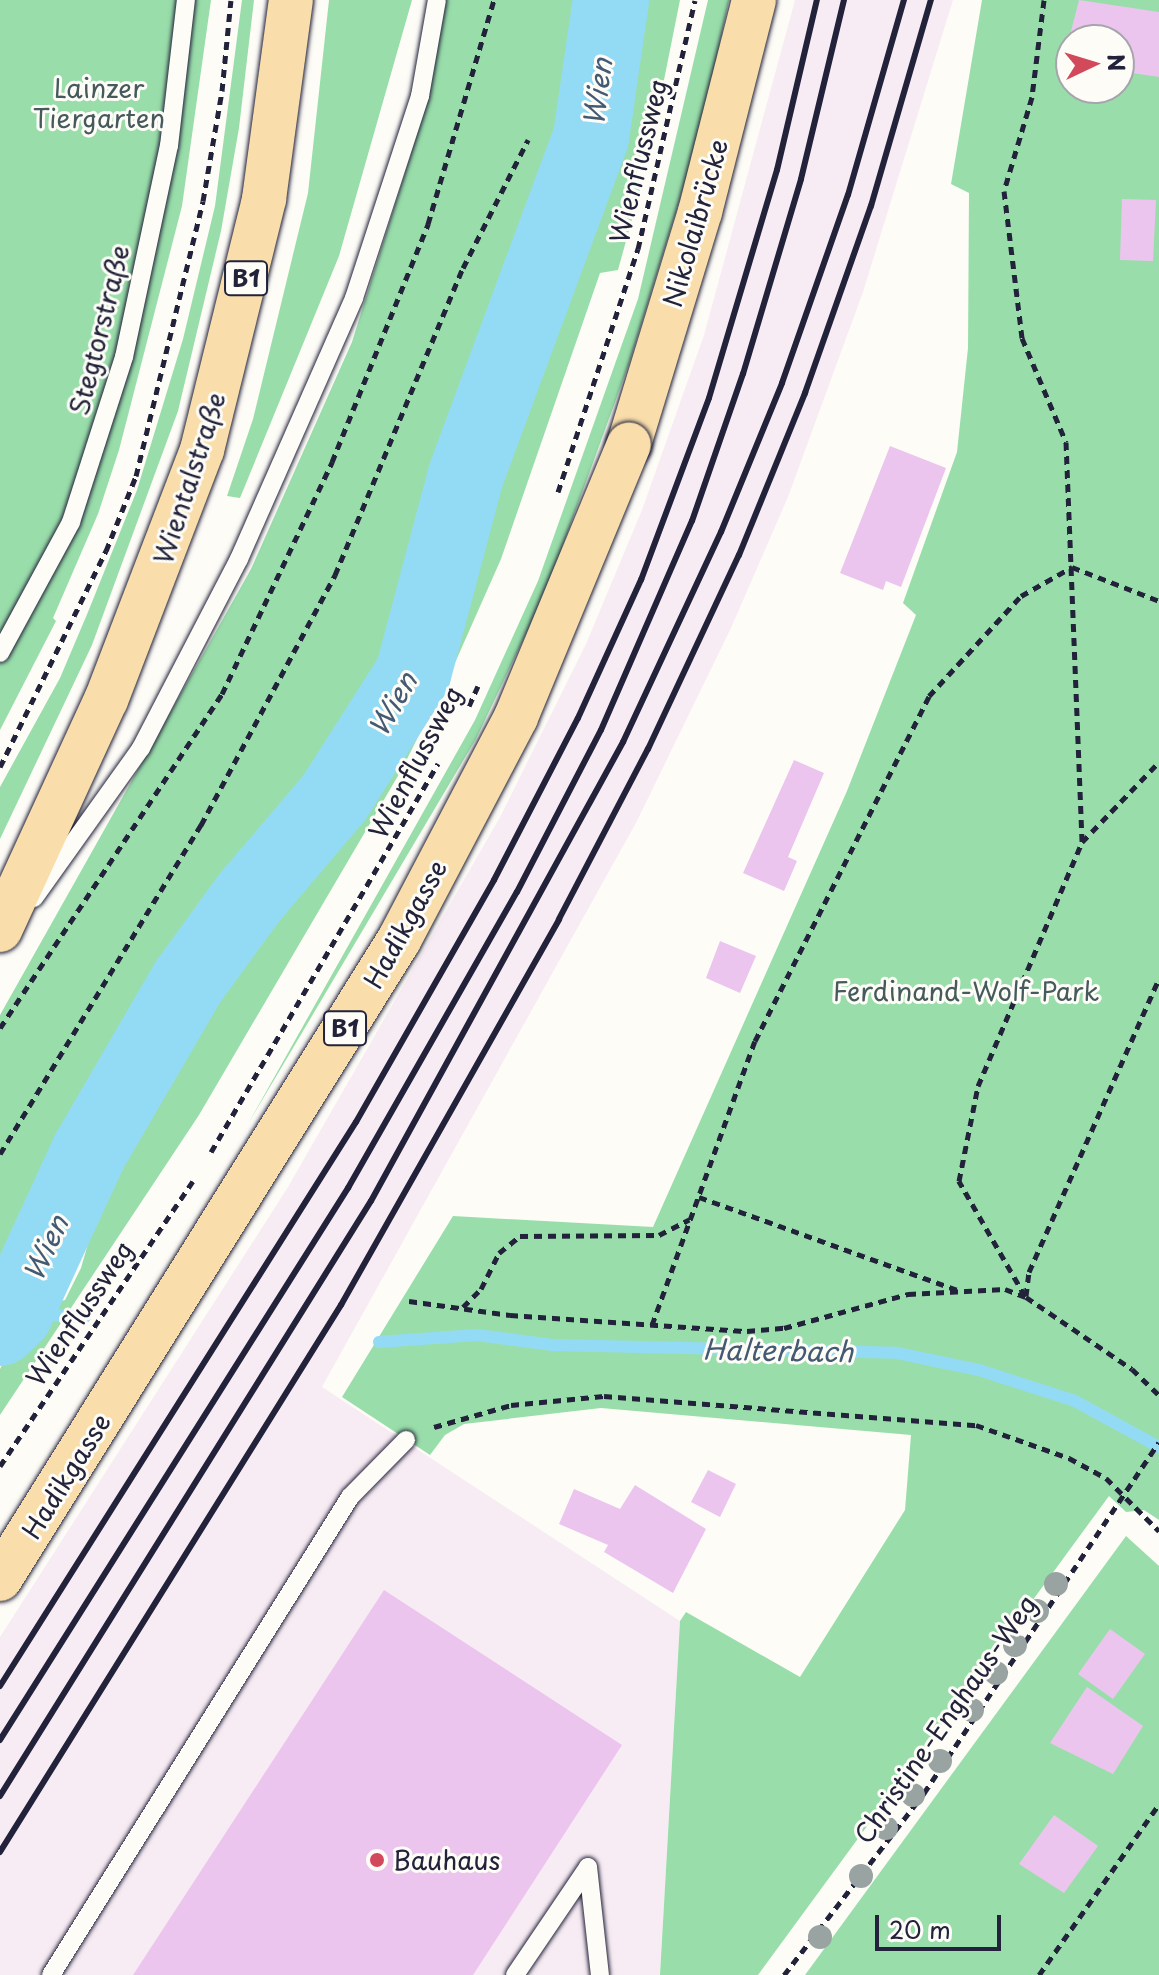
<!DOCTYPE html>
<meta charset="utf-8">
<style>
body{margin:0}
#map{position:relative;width:1159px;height:1975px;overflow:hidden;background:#fdfcf7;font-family:"Playpen Sans",sans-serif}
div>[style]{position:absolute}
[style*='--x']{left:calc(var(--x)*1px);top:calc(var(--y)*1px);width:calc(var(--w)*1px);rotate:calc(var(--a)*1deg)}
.built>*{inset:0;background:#f8ecf4}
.green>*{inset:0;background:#99deaa}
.stream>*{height:12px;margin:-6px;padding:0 6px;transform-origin:6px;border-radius:6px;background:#93dbf5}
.river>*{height:76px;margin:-38px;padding:0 38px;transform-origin:38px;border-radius:38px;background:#93dbf5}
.building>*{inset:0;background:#ecc5ee}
.path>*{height:5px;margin-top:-2.5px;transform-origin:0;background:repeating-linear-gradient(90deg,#22223b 0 8px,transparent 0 14px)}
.roads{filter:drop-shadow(0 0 2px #22223b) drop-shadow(0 0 2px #22223b)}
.lane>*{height:18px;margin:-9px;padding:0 9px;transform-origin:9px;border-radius:9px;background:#fdfcf7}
.primary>*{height:44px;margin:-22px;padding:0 22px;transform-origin:22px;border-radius:22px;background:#f9deab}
.rail>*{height:6px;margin:-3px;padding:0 3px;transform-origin:3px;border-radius:3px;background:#22223b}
.bridges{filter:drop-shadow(0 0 2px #22223b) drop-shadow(0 0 2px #22223b)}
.primary-bridge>*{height:44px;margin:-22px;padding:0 22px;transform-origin:22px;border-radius:22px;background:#f9deab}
.trees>*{width:24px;height:24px;margin:-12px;border-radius:50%;background:#98a3a2}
.dots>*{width:22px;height:22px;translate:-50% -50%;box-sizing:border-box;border:4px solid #fdfcf7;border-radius:50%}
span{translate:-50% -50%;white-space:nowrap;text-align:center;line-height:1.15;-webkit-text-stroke:6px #fdfcf7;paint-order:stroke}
.shield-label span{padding:2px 6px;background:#fdfcf7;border:2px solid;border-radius:6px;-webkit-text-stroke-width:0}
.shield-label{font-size:24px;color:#22223b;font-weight:700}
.park-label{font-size:26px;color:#465a5c}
.street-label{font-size:26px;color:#22223b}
.poi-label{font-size:26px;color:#22223b}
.left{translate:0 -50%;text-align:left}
.water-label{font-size:28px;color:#445a73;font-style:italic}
.north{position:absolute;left:1055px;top:24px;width:80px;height:80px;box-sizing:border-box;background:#fdfcf7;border:2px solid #a5a5ac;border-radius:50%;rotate:86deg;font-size:22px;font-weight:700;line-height:32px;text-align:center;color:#22223b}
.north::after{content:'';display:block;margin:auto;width:28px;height:36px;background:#d1495b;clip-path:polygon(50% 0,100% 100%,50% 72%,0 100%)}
.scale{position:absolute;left:875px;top:1915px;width:126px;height:36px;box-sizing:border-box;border:4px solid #22223b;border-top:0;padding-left:10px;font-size:24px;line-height:28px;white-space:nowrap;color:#22223b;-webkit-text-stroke:6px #fdfcf7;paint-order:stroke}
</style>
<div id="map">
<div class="built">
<div style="clip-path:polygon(795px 0,953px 0,863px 292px,788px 497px,731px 628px,637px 821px,322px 1387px,680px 1621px,660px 1975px,0 1975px,0 1637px,288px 1187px,500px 817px,586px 644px,642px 510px,704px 335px)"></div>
</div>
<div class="green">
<div style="clip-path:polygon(0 0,211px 0,182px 206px,119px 450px,98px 514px,53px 618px,56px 621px,0 730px)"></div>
<div style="clip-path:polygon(242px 0,254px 0,239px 128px,221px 231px,178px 411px,92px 645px,0 839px,0 787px,60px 678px,88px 612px,137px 490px,183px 339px,215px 206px)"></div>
<div style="clip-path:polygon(329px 0,412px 0,339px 256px,240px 498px,227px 496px,253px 419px,308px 193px)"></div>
<div style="clip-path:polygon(446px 0,594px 0,568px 137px,415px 550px,408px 632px,395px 675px,298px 817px,266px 825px,160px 972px,79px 1122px,18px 1261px,0 1287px,0 1015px,251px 569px,352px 342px,410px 157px)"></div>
<div style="clip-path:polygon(641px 0,680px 0,658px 110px,650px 114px,636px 176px,642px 183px,618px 270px,600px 273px,501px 559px,454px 665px,402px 769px,199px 1115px,0 1415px,0 1369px,30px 1308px,65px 1300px,81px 1268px,111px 1163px,307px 846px,341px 842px,423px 704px,454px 572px,485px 478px,503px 459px,506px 423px,539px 332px,559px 318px,602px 190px,621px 118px,624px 77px,619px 50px,635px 29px)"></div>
<div style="clip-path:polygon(708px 0,729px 0,700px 134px,629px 364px,545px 594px,476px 739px,248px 1124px,475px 720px,538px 581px,638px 299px)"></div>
<div style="clip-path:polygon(evenodd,982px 0,1159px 0,1159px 1520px,1144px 1510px,1126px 1512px,1109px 1496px,758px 1975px,660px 1975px,680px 1621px,686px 1612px,800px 1677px,905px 1510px,911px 1435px,601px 1408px,464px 1424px,445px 1435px,430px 1455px,342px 1397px,453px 1216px,653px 1227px,847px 791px,916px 615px,903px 603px,957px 452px,968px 348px,969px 193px,951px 184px,982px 0,1071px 40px,1119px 40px,1119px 88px,1071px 88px,1071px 40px)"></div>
<div style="clip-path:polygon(1126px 1536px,1159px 1566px,1159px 1975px,805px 1975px)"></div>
</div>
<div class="stream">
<div style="--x:15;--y:1313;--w:70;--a:3.3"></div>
<div style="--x:379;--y:1342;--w:98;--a:-4.1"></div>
<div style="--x:477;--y:1335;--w:76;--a:7.6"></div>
<div style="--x:552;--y:1345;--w:345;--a:1.3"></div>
<div style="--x:897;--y:1353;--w:84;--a:11.7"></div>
<div style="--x:979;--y:1370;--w:101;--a:17.9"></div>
<div style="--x:1075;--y:1401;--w:96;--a:28.7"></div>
</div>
<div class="river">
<div style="--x:0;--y:1328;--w:21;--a:-45"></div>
<div style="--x:15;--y:1313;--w:177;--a:-65.3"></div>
<div style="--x:89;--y:1152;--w:197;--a:-59.8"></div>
<div style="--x:188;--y:982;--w:104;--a:-54"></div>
<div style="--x:249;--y:898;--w:131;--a:-49.6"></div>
<div style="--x:334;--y:798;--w:147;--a:-57.5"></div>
<div style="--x:413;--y:674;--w:206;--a:-75.1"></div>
<div style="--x:466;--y:475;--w:360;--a:-69.7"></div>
<div style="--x:591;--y:137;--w:138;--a:-81.7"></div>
</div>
<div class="building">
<div style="clip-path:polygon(1079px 0,1159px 12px,1159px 77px,1119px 71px,1119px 40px,1071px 40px,1071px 57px,1065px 55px)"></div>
<div style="clip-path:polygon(1122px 199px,1156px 200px,1153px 261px,1120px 260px)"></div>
<div style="clip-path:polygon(890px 446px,946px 468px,901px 587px,886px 581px,883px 590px,840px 573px)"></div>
<div style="clip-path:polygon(794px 760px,824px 773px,788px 857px,797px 861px,784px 891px,743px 873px)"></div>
<div style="clip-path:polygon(720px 941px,756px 956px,740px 993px,706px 978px)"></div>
<div style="clip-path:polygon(708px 1470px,736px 1484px,720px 1517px,691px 1502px)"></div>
<div style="clip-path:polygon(635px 1485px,706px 1529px,673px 1593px,604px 1552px,608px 1545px,559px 1524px,574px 1489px,620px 1509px)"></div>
<div style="clip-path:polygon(384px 1590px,622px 1745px,473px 1975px,133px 1975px)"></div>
<div style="clip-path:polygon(1110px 1629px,1145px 1654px,1113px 1699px,1078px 1674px)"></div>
<div style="clip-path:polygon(1087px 1687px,1143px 1726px,1113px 1774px,1050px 1743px)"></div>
<div style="clip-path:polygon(1054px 1815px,1098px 1846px,1064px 1893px,1019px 1864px)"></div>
</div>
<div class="path">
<div style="--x:1044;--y:0;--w:98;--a:97.1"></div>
<div style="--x:1032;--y:97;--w:98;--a:106.6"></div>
<div style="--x:1004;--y:191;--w:148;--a:83"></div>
<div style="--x:1022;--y:338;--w:113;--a:67.1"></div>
<div style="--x:1066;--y:442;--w:400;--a:87.7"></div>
<div style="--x:1082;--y:842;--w:111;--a:-46.1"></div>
<div style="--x:558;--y:492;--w:256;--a:-71.8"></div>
<div style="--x:638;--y:249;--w:255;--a:-77.1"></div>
<div style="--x:1072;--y:567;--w:93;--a:21.3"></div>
<div style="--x:469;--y:706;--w:22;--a:-66"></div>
<div style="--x:0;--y:767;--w:241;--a:-63.9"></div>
<div style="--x:106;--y:551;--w:81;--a:-68.2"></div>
<div style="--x:136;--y:476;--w:283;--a:-76.3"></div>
<div style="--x:203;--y:201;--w:112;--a:-80.2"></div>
<div style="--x:222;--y:91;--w:91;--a:-84.4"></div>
<div style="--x:0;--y:1028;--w:401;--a:-56.4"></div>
<div style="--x:222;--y:694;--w:257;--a:-64.6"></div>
<div style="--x:332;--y:462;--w:257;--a:-68"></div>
<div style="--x:428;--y:224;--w:234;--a:-73.6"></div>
<div style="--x:211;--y:1152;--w:450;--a:-59.7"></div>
<div style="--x:0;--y:1154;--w:386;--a:-58.6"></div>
<div style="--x:201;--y:825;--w:284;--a:-61.8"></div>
<div style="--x:335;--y:575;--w:333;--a:-67.4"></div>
<div style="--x:463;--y:268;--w:144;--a:-63.1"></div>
<div style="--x:699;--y:1197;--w:275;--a:19.8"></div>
<div style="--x:1025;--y:1296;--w:133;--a:-119.9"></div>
<div style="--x:959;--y:1181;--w:97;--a:-78.7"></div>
<div style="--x:978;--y:1086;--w:265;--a:-66.9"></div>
<div style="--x:1026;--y:1296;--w:24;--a:-83"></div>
<div style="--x:1029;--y:1272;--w:321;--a:-66.1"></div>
<div style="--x:409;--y:1301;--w:102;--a:7.9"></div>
<div style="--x:510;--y:1315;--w:238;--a:3.9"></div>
<div style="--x:747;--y:1331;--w:37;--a:-5"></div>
<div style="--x:784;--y:1328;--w:129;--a:-15.3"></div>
<div style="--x:908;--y:1294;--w:97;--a:-3"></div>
<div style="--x:1005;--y:1289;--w:22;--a:21"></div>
<div style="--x:1026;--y:1297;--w:128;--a:34.2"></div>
<div style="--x:1132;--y:1369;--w:37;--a:44"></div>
<div style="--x:463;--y:1307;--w:25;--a:-45"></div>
<div style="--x:481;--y:1289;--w:40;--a:-63.4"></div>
<div style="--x:499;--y:1253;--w:27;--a:-39"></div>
<div style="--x:520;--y:1236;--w:139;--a:-0.4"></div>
<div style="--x:659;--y:1235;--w:34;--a:-27"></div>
<div style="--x:652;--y:1325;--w:302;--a:-70.1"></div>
<div style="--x:755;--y:1041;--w:386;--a:-63.2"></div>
<div style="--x:929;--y:696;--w:136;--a:-47.4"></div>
<div style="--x:1021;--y:596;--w:59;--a:-29.6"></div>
<div style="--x:434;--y:1427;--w:80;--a:-15.9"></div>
<div style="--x:511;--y:1405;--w:93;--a:-5.5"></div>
<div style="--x:604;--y:1396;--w:373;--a:4.5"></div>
<div style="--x:976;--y:1425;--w:99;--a:19.5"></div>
<div style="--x:1069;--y:1458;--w:42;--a:28.4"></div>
<div style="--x:1106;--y:1478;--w:75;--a:45"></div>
<div style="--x:0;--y:1466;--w:344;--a:-55.9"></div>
<div style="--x:784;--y:1975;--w:230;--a:-52.4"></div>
<div style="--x:924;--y:1793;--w:422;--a:-56.2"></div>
<div style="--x:1039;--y:1975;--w:209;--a:-54.9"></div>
</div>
<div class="roads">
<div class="lane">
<div style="--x:0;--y:653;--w:149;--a:-61.5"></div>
<div style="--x:71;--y:522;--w:173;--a:-72.2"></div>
<div style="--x:124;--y:357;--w:216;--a:-78"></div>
<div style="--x:169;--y:146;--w:147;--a:-83.4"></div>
<div style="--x:34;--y:898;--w:184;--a:-54.5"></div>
<div style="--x:141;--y:748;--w:213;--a:-62.6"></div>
<div style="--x:239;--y:559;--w:285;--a:-66.2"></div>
<div style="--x:354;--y:298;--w:213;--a:-71.9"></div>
<div style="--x:420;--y:96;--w:97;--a:-80"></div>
<div style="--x:588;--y:1867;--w:109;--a:83.7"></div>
<div style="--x:51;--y:1975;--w:564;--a:-57.97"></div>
<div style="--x:350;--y:1497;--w:80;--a:-45.5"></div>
<div style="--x:515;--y:1975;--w:130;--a:-55.9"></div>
</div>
<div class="primary">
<div style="--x:629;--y:444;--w:243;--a:-73"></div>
<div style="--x:700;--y:212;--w:219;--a:-75.7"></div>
<div style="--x:0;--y:930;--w:253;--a:-65.3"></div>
<div style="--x:106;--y:700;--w:268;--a:-69"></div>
<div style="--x:202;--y:450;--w:259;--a:-76.1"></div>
<div style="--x:264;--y:199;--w:201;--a:-82.3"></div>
</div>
</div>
<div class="rail">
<div style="--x:0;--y:1686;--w:667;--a:-57.74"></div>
<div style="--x:356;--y:1122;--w:279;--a:-60.3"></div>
<div style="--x:494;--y:880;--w:182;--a:-62.6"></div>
<div style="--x:578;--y:718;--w:152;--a:-65.5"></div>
<div style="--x:641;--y:580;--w:194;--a:-69.5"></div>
<div style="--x:709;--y:398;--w:238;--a:-73.4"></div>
<div style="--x:777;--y:170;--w:175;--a:-76.8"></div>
<div style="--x:0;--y:1740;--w:653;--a:-57.77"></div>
<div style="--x:348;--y:1188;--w:341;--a:-60.3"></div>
<div style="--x:517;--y:892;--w:182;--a:-62.6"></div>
<div style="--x:601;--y:730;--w:228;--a:-66.5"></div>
<div style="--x:692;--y:521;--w:156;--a:-70.9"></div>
<div style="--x:743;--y:374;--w:203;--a:-73.4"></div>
<div style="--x:801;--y:179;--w:184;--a:-76.5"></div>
<div style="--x:0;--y:1796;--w:701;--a:-58.06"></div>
<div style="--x:371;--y:1201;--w:524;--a:-61.23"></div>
<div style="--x:623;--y:742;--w:232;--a:-65"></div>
<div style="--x:721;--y:532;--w:161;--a:-67.7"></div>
<div style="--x:782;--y:383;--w:199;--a:-70.7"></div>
<div style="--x:848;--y:195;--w:203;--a:-74"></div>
<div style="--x:0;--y:1852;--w:645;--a:-58.06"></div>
<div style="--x:341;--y:1305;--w:443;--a:-60.5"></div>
<div style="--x:559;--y:919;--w:192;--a:-62.4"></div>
<div style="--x:648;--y:749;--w:214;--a:-64.9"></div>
<div style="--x:739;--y:555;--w:175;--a:-67.8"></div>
<div style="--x:805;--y:393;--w:198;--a:-70.6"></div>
<div style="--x:871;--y:206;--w:215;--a:-73.8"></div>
</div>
<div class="bridges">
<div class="primary-bridge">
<div style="--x:0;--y:1579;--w:753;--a:-58.02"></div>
<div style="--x:399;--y:940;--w:252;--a:-62.3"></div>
<div style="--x:516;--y:717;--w:295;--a:-67.5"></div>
</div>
</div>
<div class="trees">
<div style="left:1056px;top:1584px"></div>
<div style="left:1037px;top:1611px"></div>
<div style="left:1015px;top:1645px"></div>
<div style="left:996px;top:1673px"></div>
<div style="left:972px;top:1710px"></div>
<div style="left:940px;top:1761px"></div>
<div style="left:913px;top:1795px"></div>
<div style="left:886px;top:1828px"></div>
<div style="left:861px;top:1876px"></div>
<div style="left:820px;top:1937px"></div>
</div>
<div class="dots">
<div style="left:377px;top:1860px;background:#d1495b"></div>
</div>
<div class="shield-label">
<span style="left:246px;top:278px">B1</span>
<span style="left:345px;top:1028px">B1</span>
</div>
<div class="park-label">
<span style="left:99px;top:103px">Lainzer<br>Tiergarten</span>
<span style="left:966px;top:991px">Ferdinand-Wolf-Park</span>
</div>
<div class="street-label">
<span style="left:638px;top:161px;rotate:-76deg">Wienflussweg</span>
<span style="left:695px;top:223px;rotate:-74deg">Nikolaibrücke</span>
<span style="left:99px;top:330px;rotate:-76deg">Stegtorstraße</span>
<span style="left:189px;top:478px;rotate:-72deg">Wientalstraße</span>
<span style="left:415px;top:762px;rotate:-62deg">Wienflussweg</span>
<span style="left:405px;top:924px;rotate:-61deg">Hadikgasse</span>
<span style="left:79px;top:1313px;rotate:-56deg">Wienflussweg</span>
<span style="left:66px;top:1476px;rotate:-58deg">Hadikgasse</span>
<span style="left:945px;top:1719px;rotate:-55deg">Christine-Enghaus-Weg</span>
</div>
<div class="poi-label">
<span class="left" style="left:393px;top:1860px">Bauhaus</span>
</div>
<div class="water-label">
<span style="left:597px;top:92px;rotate:-82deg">Wien</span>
<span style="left:392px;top:704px;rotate:-60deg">Wien</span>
<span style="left:45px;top:1248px;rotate:-65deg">Wien</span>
<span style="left:778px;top:1350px;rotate:1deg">Halterbach</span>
</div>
<div class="north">N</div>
<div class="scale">20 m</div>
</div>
